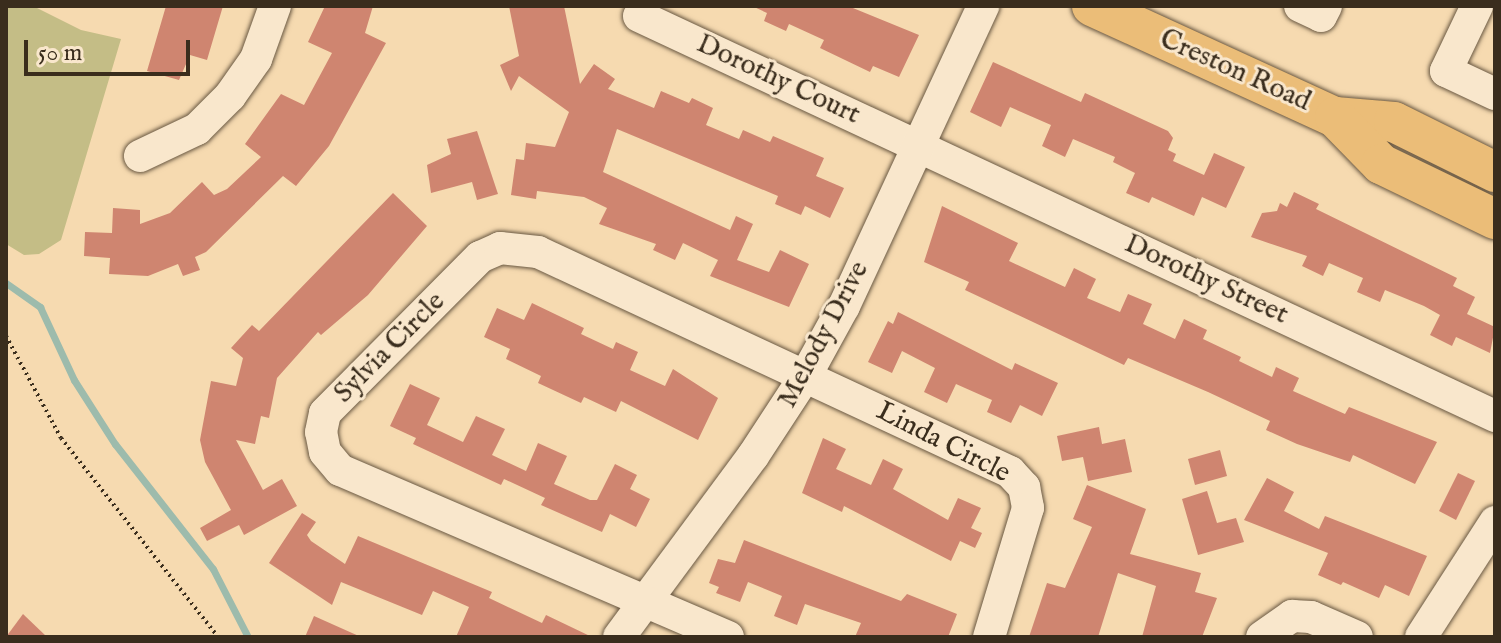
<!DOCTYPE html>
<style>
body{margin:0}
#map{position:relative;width:1501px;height:643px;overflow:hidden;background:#f6dab0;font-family:"IM FELL English",serif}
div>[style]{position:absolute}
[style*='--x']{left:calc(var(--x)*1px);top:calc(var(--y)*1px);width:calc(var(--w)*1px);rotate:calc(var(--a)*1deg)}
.green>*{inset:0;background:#c4bd86}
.stream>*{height:7px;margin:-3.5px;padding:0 3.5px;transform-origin:3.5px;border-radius:3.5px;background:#9dbbac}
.building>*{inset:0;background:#cf8570}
.path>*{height:4px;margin-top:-2px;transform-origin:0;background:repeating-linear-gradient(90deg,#3a2d1d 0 2px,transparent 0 6px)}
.roads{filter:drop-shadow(0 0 2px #695842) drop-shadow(0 0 2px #695842)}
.minor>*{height:32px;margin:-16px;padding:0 16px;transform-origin:16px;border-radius:16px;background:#f9e7cc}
.major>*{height:40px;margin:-20px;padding:0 20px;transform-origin:20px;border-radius:20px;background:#ebbd78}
span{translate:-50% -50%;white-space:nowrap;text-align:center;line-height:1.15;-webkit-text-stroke:6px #f9e7cc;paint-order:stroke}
.street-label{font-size:28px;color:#3a2d1d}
.frame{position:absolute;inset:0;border:8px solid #3a2d1d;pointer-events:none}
.scale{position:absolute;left:24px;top:40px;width:166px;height:36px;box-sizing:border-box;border:4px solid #3a2d1d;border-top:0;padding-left:10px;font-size:24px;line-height:28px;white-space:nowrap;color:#3a2d1d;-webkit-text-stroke:6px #f9e7cc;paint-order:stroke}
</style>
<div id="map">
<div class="green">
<div style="clip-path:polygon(6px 6px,33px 6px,81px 30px,121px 39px,61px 240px,39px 254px,24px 255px,6px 244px)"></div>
</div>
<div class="stream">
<div style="--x:6;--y:283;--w:42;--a:35.2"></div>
<div style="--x:40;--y:307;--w:81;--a:65"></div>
<div style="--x:74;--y:380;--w:76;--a:57.4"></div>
<div style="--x:115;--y:444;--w:159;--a:51.9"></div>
<div style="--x:213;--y:569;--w:76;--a:62.8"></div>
</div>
<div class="building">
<div style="clip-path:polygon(166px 6px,223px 6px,207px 60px,190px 55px,179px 80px,147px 71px)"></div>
<div style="clip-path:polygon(325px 6px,373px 6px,365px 33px,386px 43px,329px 146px,296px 186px,283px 176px,206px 252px,195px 257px,200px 270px,183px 276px,178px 264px,148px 276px,109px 274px,110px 258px,84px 256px,85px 232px,112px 233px,113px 208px,140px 210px,140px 224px,170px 213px,202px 182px,214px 195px,227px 189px,261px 157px,245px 144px,281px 94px,304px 105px,332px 53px,308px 42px)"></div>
<div style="clip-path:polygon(509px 6px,564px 6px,580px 84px,594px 64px,615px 79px,608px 89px,654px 108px,661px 91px,689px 103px,692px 98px,713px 108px,706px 125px,739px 139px,743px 130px,770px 142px,773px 136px,824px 158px,816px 176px,844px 188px,830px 218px,805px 206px,801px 215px,775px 204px,778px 196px,617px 129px,603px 172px,730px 230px,736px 216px,753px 224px,737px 260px,769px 272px,780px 250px,809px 264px,789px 307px,710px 276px,718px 260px,683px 243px,675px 260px,653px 250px,656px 244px,599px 224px,607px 208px,584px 197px,537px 191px,536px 199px,511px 195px,516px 159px,524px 160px,526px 143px,555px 147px,569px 112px,519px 76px,511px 91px,500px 65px,519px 56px)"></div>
<div style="clip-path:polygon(752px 6px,848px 6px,919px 35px,899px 77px,873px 66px,870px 72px,820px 48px,824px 40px,789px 24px,786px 31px,764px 21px,767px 13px)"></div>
<div style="clip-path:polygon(993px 62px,1081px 102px,1085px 93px,1168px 131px,1173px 138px,1168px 150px,1176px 154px,1173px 161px,1204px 175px,1214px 153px,1245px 167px,1226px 208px,1202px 197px,1194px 216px,1152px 197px,1149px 203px,1126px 193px,1135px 173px,1113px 162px,1115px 157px,1073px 139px,1065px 157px,1042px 146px,1051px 125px,1010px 107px,1001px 127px,970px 112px)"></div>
<div style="clip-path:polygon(477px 131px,498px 194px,477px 200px,472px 182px,431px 193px,427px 165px,451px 154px,447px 139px)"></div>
<div style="clip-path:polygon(1294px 192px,1319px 204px,1316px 209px,1457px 278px,1453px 286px,1475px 297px,1467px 314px,1495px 327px,1490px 353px,1456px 337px,1452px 346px,1430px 335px,1440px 315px,1424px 306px,1385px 290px,1380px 302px,1357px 292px,1363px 278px,1329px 263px,1323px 276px,1302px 266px,1307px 256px,1251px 237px,1262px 213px,1277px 211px,1280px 203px,1287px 207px)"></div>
<div style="clip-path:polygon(393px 193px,427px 226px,368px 295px,321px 335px,318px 332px,277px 378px,269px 418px,261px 416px,255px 444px,236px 440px,263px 490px,282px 479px,297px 506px,244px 535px,239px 525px,207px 541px,200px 528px,231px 510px,205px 462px,200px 440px,211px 381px,236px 386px,243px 358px,231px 348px,252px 325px,259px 331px)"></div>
<div style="clip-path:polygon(942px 206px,1018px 243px,1009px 261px,1065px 287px,1074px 268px,1096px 279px,1087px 298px,1120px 312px,1128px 294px,1152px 304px,1143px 324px,1175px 339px,1184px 319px,1207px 330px,1203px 339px,1241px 357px,1239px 361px,1272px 377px,1276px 367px,1299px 378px,1293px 391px,1345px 414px,1349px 407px,1437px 442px,1415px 484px,1353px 455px,1350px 462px,1297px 444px,1266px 430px,1270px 421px,1208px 392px,1128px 358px,1124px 365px,965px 290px,969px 282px,924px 262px)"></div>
<div style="clip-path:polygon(532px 303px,584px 328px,581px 334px,613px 349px,616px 342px,638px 352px,630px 370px,665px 386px,673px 369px,718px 398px,698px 440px,621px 401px,616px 412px,584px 397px,581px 403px,538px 383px,541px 376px,506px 359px,510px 349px,484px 337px,497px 308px,524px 320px)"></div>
<div style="clip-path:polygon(898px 312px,1012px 370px,1015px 363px,1058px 383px,1042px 416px,1020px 405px,1011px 423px,987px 412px,992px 400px,956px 384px,947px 403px,924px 392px,935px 368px,902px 351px,892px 373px,868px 362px,888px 321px,893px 324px)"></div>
<div style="clip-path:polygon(410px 384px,440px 398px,427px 425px,463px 442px,476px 416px,505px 429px,492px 455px,526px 471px,538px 443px,567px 456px,554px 484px,590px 500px,597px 500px,615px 464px,637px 475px,630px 489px,650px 499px,636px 527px,610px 514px,602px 532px,541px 505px,545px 498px,504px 479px,501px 485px,413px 444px,416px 438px,390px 426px)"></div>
<div style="clip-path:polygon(1099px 427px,1102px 444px,1125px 439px,1132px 472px,1088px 481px,1083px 457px,1062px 461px,1057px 436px)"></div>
<div style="clip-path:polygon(823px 438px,846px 449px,836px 469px,871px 485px,883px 459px,903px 469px,893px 489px,948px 520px,958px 498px,981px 508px,971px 528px,982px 533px,975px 548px,960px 541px,951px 561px,844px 506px,842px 512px,802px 493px)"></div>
<div style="clip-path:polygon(1220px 450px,1227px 476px,1195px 485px,1188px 459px)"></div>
<div style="clip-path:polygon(1458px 473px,1475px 481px,1456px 520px,1439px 511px)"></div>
<div style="clip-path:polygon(1267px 478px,1294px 492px,1284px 511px,1319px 529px,1325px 516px,1427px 556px,1409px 596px,1385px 585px,1379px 598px,1343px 582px,1341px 585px,1318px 575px,1328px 553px,1244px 520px)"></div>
<div style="clip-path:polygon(1087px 485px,1146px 509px,1130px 554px,1201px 573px,1195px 592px,1217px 598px,1202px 637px,1142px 637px,1156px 586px,1118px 573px,1098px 637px,1029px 637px,1047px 583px,1065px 588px,1092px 527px,1073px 519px)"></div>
<div style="clip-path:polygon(1207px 491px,1217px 523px,1236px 518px,1244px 542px,1198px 555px,1182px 499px)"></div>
<div style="clip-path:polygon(302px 513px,316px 522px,307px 535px,311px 541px,345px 564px,358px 536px,492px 592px,489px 598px,542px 623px,546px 615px,592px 637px,456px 637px,469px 607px,433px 591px,422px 615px,341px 582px,332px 605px,269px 563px)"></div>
<div style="clip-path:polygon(744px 540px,901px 601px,907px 594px,957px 614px,948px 637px,855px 637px,861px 623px,805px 604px,797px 625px,774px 616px,782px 596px,748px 582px,740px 602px,716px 593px,719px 587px,709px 583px,718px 559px,735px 563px)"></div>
<div style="clip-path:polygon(23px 614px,47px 637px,6px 637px)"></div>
<div style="clip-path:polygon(314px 616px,361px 637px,305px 637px)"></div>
</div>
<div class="path">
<div style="--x:6;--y:336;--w:116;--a:61.7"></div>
<div style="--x:61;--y:438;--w:253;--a:51.7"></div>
</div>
<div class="roads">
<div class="minor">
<div style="--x:1300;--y:6;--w:23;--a:25"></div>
<div style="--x:1321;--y:16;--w:11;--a:-63"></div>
<div style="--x:1477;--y:6;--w:72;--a:115.5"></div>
<div style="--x:1446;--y:71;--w:54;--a:25.1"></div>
<div style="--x:639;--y:16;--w:945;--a:25.05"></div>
<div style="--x:140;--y:156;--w:63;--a:-25.3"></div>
<div style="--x:197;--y:129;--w:47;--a:-45"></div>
<div style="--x:230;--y:96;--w:45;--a:-54.9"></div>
<div style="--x:256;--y:59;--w:56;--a:-70.3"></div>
<div style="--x:619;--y:637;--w:225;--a:-53.5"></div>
<div style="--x:753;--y:456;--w:97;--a:-56.8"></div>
<div style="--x:806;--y:375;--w:79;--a:-61.2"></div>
<div style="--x:844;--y:306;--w:331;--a:-65.1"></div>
<div style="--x:728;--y:637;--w:422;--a:-156.7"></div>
<div style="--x:340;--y:470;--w:23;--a:-130"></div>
<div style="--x:325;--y:452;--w:20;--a:-101"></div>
<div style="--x:321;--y:432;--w:19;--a:-78"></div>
<div style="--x:325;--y:413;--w:220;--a:-45.2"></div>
<div style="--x:480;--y:257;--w:22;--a:-24"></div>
<div style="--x:500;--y:248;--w:38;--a:6"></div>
<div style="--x:538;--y:252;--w:521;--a:24.99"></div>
<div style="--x:1010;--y:472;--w:21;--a:47"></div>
<div style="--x:1024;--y:487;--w:21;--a:79"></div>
<div style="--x:1028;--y:508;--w:135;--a:106.8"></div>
<div style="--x:1262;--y:637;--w:37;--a:-35"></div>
<div style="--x:1292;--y:616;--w:19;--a:3"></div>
<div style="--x:1311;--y:617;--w:50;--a:23.5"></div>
<div style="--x:1421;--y:637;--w:137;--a:-57.2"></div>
</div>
<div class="major">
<div style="--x:1092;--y:6;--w:267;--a:24.6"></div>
<div style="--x:1335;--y:117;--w:59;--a:4.8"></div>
<div style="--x:1394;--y:122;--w:113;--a:26.3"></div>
<div style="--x:1335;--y:117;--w:66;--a:45.6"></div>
<div style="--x:1381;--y:164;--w:127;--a:25.8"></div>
</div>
</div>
<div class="street-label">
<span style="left:1235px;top:71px;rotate:24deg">Creston Road</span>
<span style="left:778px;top:80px;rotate:25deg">Dorothy Court</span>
<span style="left:1206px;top:280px;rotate:25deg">Dorothy Street</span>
<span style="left:824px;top:335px;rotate:-62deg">Melody Drive</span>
<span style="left:390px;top:348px;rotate:-45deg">Sylvia Circle</span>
<span style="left:943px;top:443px;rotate:27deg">Linda Circle</span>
</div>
<div class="frame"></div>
<div class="scale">50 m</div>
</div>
